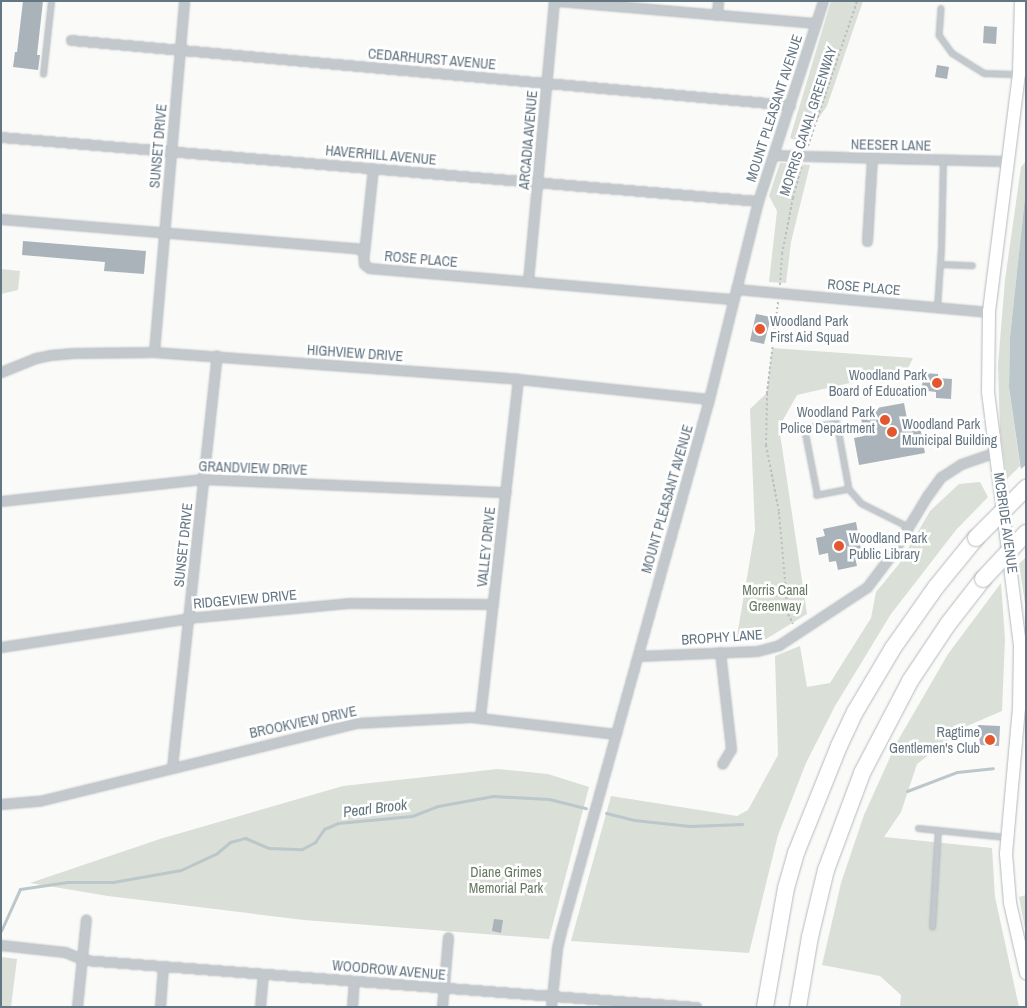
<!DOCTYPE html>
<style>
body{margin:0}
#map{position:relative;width:1027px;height:1008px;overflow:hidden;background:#fafaf8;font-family:"Archivo Narrow",sans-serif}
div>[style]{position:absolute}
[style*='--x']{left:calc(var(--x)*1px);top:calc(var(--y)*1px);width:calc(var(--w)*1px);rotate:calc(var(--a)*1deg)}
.green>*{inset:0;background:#dadfd7}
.water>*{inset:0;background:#bbc7cb}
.pier>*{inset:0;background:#fafaf8}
.stream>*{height:3px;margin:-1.5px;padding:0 1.5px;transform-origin:1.5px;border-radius:1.5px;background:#bbc7cb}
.building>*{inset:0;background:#aab3b9}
.path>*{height:2px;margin-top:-1px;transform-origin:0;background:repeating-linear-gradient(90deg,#bbbfc2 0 2.5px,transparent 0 5px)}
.roads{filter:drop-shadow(0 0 1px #b3babf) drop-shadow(0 0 1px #b3babf)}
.lane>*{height:4.5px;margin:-2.25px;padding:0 2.25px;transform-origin:2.25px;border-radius:2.25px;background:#c3c8cc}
.street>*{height:9px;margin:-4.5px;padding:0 4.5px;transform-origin:4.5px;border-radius:4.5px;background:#c3c8cc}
.secondary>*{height:12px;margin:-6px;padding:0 6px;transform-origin:6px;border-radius:6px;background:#fff}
.highway>*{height:16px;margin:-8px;padding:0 8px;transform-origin:8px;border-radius:8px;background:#fff}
.bridges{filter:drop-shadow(0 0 1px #b4b9bd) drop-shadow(0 0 1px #b4b9bd)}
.highway-bridge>*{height:16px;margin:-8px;padding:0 8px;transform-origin:8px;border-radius:8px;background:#fff}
.dots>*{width:14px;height:14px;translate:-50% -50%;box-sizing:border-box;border:2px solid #fff;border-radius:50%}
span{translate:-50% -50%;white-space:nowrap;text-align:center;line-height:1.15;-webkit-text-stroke:5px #fff;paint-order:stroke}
.street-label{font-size:14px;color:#657683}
.poi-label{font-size:14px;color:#657683}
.left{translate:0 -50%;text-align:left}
.right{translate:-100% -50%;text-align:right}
.park-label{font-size:14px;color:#687a64}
.water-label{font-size:15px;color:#60757c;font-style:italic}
.frame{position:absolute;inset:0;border:2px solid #657683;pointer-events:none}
</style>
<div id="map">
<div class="green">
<div style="clip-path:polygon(831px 1px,863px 1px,827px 106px,802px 142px,790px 138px)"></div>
<div style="clip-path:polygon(1026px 161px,1026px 188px,1010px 337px,1009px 387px,1020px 466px,1007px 479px,1000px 432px,998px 365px,1005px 280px,1021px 167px)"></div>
<div style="clip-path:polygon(780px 163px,810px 165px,791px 242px,786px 283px,769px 282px,777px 211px,769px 196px)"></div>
<div style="clip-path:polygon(1px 269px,20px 271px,18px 290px,1px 294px)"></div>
<div style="clip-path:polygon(772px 348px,913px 358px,907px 370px,797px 395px,779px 427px,807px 614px,766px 639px,736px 642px,755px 530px,750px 409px,767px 393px)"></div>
<div style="clip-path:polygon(980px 482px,988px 497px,956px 530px,891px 614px,835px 706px,806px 763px,778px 835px,749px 953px,571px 941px,611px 796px,737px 816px,748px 810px,778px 755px,775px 656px,800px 646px,807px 687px,830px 683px,871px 618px,876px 592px,899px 564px,930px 511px,959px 484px)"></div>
<div style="clip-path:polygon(1026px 557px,1026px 610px,1019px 564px)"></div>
<div style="clip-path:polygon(1001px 583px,1005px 639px,1002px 711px,967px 726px,917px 764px,901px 812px,884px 837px,992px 848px,995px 897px,1019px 1007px,900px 1007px,901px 995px,880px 976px,822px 965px,841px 883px,864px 815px,897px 742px,948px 654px)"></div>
<div style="clip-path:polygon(498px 769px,548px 774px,589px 787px,549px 939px,304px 920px,108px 896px,30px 883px,160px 839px,343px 786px)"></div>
<div style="clip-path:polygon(1026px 895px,1026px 934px,1019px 897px)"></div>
<div style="clip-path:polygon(1px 957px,17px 959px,11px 1007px,1px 1007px)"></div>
</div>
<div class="water">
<div style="clip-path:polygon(1026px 188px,1026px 505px,1009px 387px,1010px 337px)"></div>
</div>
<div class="pier">
<div style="clip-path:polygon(1026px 465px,1026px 507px,1023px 505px,1018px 471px)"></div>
</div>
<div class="stream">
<div style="--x:907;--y:791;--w:53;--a:-20.8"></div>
<div style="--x:957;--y:772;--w:36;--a:-6"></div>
<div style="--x:606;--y:813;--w:29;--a:14"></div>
<div style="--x:634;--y:820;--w:56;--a:6.1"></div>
<div style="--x:690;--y:826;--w:52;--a:-2.2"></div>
<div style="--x:1;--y:931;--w:46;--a:-65.7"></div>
<div style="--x:20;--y:889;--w:48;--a:-8.5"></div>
<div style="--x:67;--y:882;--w:46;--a:0"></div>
<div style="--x:113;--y:882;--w:69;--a:-10"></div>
<div style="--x:181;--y:870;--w:40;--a:-25"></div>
<div style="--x:217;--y:853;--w:17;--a:-40"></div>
<div style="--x:230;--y:842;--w:16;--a:-15"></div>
<div style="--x:245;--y:838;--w:26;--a:23"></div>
<div style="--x:269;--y:848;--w:33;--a:2"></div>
<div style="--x:302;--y:849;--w:15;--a:-28"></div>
<div style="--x:315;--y:842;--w:16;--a:-55"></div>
<div style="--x:324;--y:829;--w:15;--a:-23"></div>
<div style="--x:338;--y:823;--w:74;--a:-5.4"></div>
<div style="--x:412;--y:816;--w:28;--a:-21"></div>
<div style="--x:438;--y:806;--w:56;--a:-10.3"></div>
<div style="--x:493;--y:796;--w:56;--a:3.1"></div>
<div style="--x:549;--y:799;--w:38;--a:14"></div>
</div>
<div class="building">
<div style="clip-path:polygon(23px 1px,43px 1px,37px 55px,40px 55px,38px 70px,13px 67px,15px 52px,17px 52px)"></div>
<div style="clip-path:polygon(984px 26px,997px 27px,996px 44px,983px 43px)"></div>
<div style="clip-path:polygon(937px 65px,949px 67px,947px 79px,935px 77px)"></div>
<div style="clip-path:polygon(23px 241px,146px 251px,144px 274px,104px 271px,105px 262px,22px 255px)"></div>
<div style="clip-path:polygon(756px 314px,771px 317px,764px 344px,750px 341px)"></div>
<div style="clip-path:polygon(923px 373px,938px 374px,938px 378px,952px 379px,951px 399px,936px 398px,936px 392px,928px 391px,928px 388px,922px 388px)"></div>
<div style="clip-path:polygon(904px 403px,909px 429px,920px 427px,925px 453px,859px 465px,854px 438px,864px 436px,860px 411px)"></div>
<div style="clip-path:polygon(856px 522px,862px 556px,855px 557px,857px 566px,838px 570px,836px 561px,829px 562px,828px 553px,819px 555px,816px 538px,825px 536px,823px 529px)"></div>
<div style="clip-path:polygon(978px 725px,1000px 726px,999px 746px,980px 745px)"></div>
<div style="clip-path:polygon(494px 919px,503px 920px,501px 933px,492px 931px)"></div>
</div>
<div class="path">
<div style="--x:808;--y:146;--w:153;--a:-71.3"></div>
<div style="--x:780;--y:285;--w:31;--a:-86"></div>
<div style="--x:782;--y:254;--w:57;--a:-78.9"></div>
<div style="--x:793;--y:198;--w:34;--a:-75"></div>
<div style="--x:778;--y:302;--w:92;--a:96.9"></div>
<div style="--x:767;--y:393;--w:52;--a:91.1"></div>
<div style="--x:766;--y:445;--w:68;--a:79"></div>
<div style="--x:779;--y:512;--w:102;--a:85"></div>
<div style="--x:788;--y:614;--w:11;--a:63"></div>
</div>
<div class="roads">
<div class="lane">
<div style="--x:941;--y:8;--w:27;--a:94"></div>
<div style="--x:939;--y:35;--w:22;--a:54"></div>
<div style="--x:952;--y:53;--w:38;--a:32"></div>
<div style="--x:984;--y:73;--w:34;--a:2"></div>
<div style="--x:43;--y:74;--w:73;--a:-83.7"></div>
<div style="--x:940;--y:264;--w:32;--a:2"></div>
<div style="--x:937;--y:307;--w:59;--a:-86.1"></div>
<div style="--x:941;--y:248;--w:88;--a:-88.7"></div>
<div style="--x:849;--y:489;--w:33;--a:169"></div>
<div style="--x:817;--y:495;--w:68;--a:-101"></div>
<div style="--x:804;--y:428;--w:33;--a:-9"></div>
<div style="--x:837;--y:423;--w:67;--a:79.7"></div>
<div style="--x:849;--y:489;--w:18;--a:49"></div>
<div style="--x:861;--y:503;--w:54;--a:26.6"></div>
<div style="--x:918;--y:828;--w:88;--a:5.8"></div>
<div style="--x:932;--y:927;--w:97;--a:-86.5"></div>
</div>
<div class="street">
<div style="--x:558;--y:1;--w:259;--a:4.9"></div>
<div style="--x:717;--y:15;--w:14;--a:-86"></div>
<div style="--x:71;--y:40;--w:722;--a:5.17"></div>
<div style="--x:1;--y:137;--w:760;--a:4.83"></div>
<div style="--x:773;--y:155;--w:235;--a:1.5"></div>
<div style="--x:1;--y:219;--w:356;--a:4.7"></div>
<div style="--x:356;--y:248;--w:8;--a:23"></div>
<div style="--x:363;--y:251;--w:13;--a:86"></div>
<div style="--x:364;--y:264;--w:6;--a:39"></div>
<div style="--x:369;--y:268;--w:366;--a:4.9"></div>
<div style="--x:867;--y:241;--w:83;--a:-86.6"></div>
<div style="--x:364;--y:253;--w:85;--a:-84"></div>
<div style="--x:528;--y:281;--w:281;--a:-84.7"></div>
<div style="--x:736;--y:289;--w:254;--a:5.2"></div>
<div style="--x:154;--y:352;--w:352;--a:-85.1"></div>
<div style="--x:1;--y:372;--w:38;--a:-22"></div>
<div style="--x:36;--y:358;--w:14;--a:-12"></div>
<div style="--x:50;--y:355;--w:23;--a:-5"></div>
<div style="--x:73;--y:353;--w:81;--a:-0.7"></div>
<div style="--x:154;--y:352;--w:365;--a:4.2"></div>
<div style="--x:518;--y:379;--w:192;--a:6"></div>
<div style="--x:1;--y:501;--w:203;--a:-6.2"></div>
<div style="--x:203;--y:479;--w:303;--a:2.5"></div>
<div style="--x:1;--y:647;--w:199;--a:-8.7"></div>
<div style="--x:198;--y:617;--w:153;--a:-5.3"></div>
<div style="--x:350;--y:603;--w:143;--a:0.4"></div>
<div style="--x:720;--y:652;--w:98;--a:83.5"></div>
<div style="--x:731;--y:749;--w:17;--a:121"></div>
<div style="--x:638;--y:656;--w:119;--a:-2.4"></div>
<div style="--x:757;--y:651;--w:23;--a:-15"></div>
<div style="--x:779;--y:645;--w:105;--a:-33.4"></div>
<div style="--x:867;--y:587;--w:41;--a:-52.9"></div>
<div style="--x:892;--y:554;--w:68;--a:-58.9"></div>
<div style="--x:927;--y:496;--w:24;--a:-54"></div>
<div style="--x:941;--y:477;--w:24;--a:-33"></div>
<div style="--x:961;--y:464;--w:37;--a:-19"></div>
<div style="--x:480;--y:717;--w:340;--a:-83.6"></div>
<div style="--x:172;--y:767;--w:414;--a:-83.8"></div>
<div style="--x:1;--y:804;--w:38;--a:-5"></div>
<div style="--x:39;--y:801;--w:326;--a:-13.8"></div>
<div style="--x:356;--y:723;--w:115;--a:-3"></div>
<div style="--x:471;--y:717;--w:146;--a:6.7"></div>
<div style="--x:1;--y:945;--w:64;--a:6.2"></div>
<div style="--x:65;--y:952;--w:21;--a:23"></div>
<div style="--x:84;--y:960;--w:614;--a:4.39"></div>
<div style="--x:77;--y:1007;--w:88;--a:-84.2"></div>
<div style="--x:160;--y:1007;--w:41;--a:-85.8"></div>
<div style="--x:260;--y:1007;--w:33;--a:-85"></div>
<div style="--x:352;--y:1007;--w:26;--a:-86"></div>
<div style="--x:442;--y:1007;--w:70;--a:-85.1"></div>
<div style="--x:551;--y:1007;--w:59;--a:-84.2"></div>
<div style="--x:557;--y:948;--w:17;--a:-77"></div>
<div style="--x:561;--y:931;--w:552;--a:-74.45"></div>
<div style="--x:709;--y:399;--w:204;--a:-76.1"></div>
<div style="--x:758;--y:201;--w:210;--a:-72"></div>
</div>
<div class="secondary">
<div style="--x:1021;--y:1;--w:73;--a:91.6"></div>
<div style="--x:1019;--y:74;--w:240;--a:97.2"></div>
<div style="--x:989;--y:312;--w:80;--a:90.7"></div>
<div style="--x:988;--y:392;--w:256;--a:82.8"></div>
<div style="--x:1020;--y:646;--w:62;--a:90.9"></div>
<div style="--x:1019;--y:708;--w:147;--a:95.1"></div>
<div style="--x:1006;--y:854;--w:49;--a:85.3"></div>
<div style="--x:1010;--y:903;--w:72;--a:77.1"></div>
</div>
<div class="highway">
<div style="--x:765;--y:1007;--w:121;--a:-80"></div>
<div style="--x:786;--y:888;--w:36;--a:-74"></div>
<div style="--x:796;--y:853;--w:115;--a:-68.1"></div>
<div style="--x:839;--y:746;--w:38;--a:-65"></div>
<div style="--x:855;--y:712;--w:74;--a:-59.3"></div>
<div style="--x:893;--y:648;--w:75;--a:-54.8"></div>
<div style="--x:936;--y:587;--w:63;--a:-50.8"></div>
<div style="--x:798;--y:1007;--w:71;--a:-80.3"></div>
<div style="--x:810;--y:937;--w:69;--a:-76.6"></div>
<div style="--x:826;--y:870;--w:103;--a:-69.6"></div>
<div style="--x:862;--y:773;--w:104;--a:-62.4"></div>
<div style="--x:910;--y:681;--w:69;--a:-56.3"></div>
<div style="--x:948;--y:624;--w:57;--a:-52.1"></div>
</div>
</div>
<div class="bridges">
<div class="highway-bridge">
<div style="--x:976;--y:538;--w:71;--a:-45"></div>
<div style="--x:983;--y:579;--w:63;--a:-46.9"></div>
</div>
</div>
<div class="dots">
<div style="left:760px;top:329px;background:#e4572e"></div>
<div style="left:937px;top:383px;background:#e4572e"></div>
<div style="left:885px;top:420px;background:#e4572e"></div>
<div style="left:892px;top:432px;background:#e4572e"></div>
<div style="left:839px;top:546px;background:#e4572e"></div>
<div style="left:990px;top:740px;background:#e4572e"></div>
</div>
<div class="street-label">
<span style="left:432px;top:59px;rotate:5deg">CEDARHURST AVENUE</span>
<span style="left:774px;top:108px;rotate:-72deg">MOUNT PLEASANT AVENUE</span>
<span style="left:808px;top:121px;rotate:-72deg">MORRIS CANAL GREENWAY</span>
<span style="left:528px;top:140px;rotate:-85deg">ARCADIA AVENUE</span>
<span style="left:891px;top:145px;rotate:1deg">NEESER LANE</span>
<span style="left:158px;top:146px;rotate:-85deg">SUNSET DRIVE</span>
<span style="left:381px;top:155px;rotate:5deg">HAVERHILL AVENUE</span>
<span style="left:421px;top:259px;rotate:5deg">ROSE PLACE</span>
<span style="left:864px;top:287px;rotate:5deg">ROSE PLACE</span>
<span style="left:355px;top:353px;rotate:4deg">HIGHVIEW DRIVE</span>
<span style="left:253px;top:468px;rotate:2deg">GRANDVIEW DRIVE</span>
<span style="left:667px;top:499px;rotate:-74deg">MOUNT PLEASANT AVENUE</span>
<span style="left:1006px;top:523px;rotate:82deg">MCBRIDE AVENUE</span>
<span style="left:183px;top:545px;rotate:-84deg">SUNSET DRIVE</span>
<span style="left:486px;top:547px;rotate:-84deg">VALLEY DRIVE</span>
<span style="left:245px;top:599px;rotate:-5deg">RIDGEVIEW DRIVE</span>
<span style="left:722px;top:637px;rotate:-4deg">BROPHY LANE</span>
<span style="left:303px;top:722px;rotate:-12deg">BROOKVIEW DRIVE</span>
<span style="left:389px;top:970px;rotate:5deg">WOODROW AVENUE</span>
</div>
<div class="poi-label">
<span class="left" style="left:770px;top:329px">Woodland Park<br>First Aid Squad</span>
<span class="right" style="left:927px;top:383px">Woodland Park<br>Board of Education</span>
<span class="right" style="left:875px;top:420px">Woodland Park<br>Police Department</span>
<span class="left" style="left:902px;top:432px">Woodland Park<br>Municipal Building</span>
<span class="left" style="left:849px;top:546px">Woodland Park<br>Public Library</span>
<span class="right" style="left:980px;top:740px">Ragtime<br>Gentlemen's Club</span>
</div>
<div class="park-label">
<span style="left:775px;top:598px">Morris Canal<br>Greenway</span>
<span style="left:506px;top:880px">Diane Grimes<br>Memorial Park</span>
</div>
<div class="water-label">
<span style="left:375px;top:808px;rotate:-7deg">Pearl Brook</span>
</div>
<div class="frame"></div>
</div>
